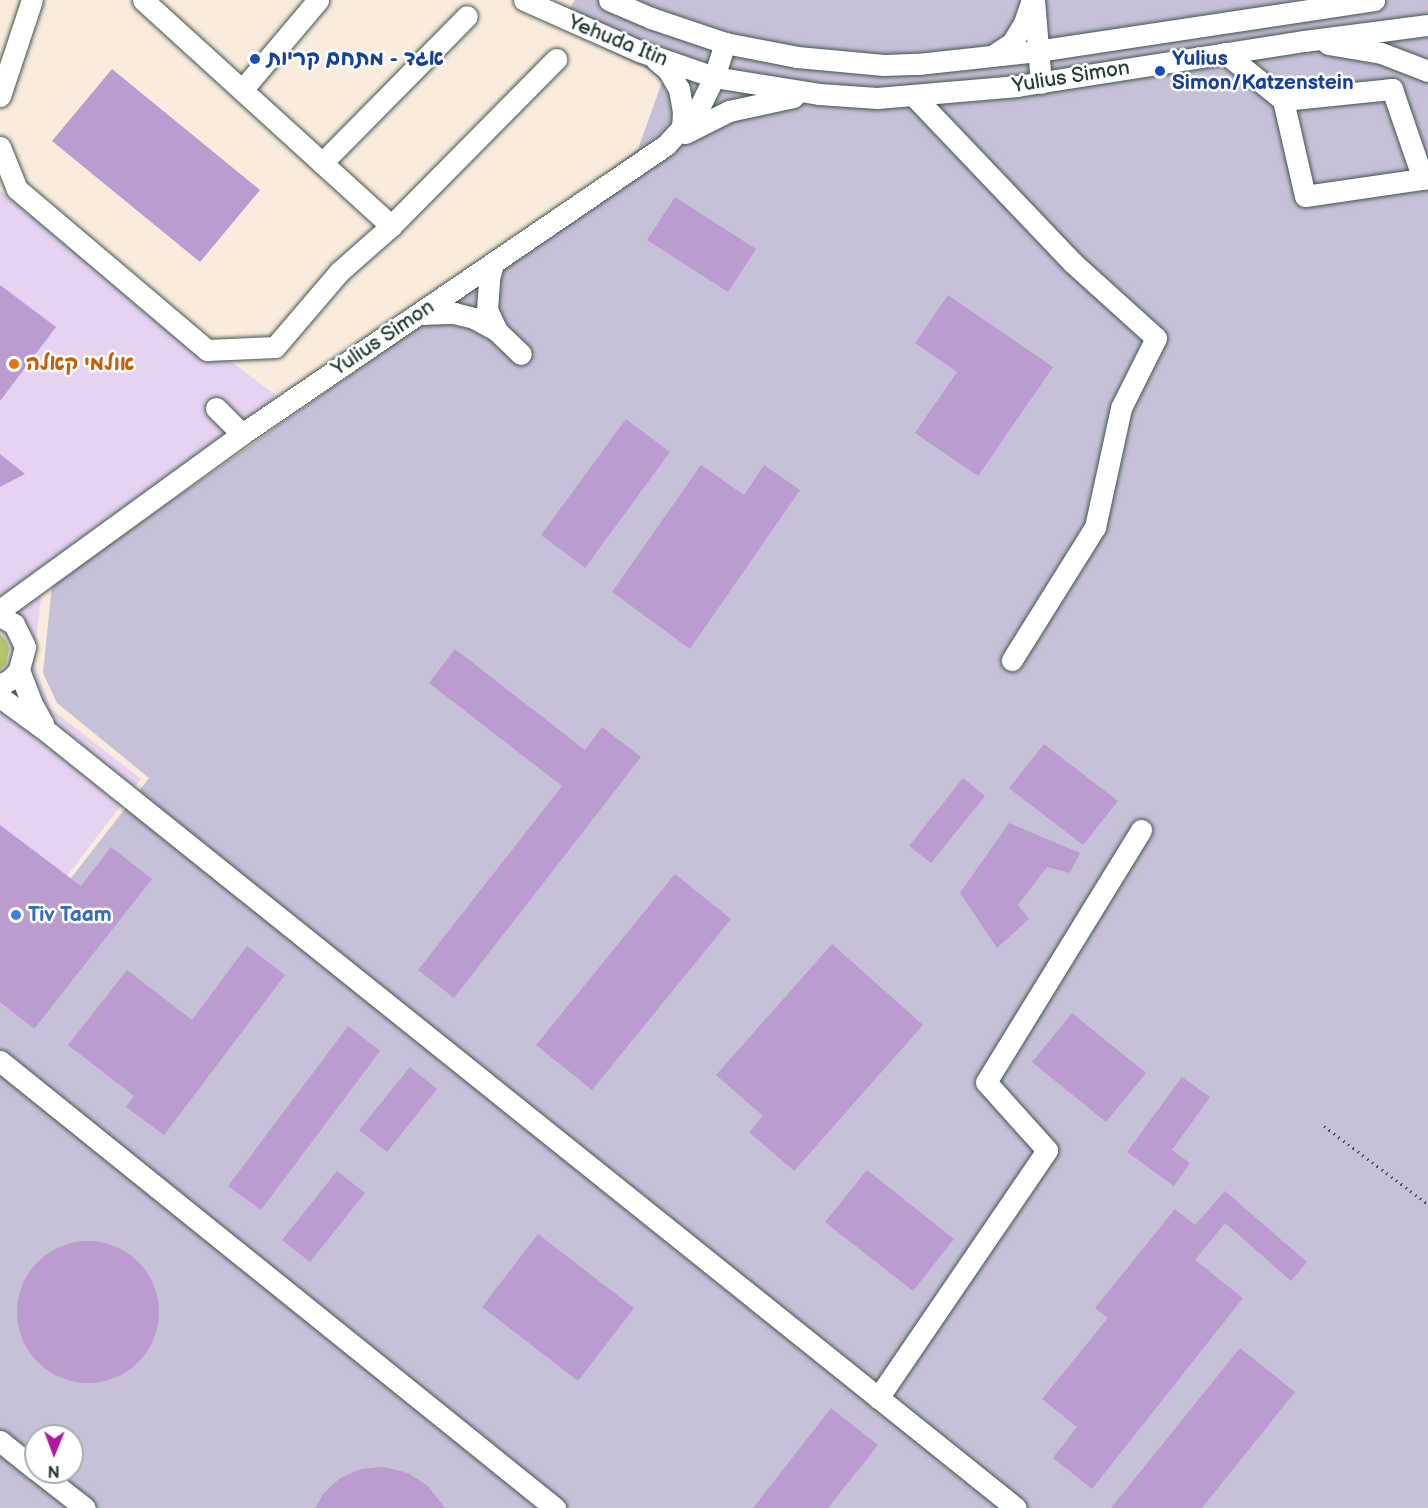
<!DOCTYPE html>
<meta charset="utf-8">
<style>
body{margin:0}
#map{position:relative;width:1428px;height:1508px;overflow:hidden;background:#faecdd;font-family:"Balsamiq Sans","Playpen Sans Hebrew",sans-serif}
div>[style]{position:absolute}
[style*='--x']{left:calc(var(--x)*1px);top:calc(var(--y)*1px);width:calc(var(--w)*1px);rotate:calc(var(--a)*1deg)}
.built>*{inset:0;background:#e5d3f1}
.industrial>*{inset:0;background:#c7c0d9}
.green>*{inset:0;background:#b0c468}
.building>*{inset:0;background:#bb9cd0}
.round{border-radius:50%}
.path>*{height:3px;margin-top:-1.5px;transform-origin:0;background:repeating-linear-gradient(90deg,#40574d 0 1.5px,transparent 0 6px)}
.roads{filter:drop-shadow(0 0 2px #40574d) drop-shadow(0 0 2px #40574d)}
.minor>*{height:21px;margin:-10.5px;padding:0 10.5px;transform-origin:10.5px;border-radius:10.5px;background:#fff}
.dots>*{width:16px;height:16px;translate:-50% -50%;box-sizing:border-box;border:3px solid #fff;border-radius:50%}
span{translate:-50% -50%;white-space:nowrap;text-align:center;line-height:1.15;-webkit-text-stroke:5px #fff;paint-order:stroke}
.street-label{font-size:21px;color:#1f3d34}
.transit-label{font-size:21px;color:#164399;font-weight:700}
.left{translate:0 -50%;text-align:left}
.food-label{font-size:21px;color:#c56008;font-weight:700}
.shop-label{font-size:21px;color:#366cbe;font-weight:700}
.north{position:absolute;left:24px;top:1424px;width:60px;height:60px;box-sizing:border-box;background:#fff;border:2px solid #a5b1ae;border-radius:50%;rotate:181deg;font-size:16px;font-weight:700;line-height:24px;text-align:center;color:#1f3d34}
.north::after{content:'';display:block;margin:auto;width:21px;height:27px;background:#b5179e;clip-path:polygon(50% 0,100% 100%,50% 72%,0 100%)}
</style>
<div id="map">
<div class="built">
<div style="clip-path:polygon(0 190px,292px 407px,42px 587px,34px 663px,51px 709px,141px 779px,0 964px)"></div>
</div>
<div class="industrial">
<div style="clip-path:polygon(evenodd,575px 0,1428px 0,1428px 1508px,0 1508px,0 969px,149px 778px,57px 703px,43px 673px,52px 585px,427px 321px,525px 235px,638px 149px,662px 82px,653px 72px,559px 26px,575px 0,36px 1436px,72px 1436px,72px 1472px,36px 1472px,36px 1436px)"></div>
</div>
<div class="green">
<div style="clip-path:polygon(0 634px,7px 642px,9px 649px,6px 664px,0 670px)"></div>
</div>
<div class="building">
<div style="clip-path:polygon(112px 69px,260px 190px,200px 262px,52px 141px)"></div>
<div style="clip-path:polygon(675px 197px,756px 249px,728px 292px,647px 240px)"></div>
<div style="clip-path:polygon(0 285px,56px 327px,0 401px)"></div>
<div style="clip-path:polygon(948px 295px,1053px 367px,978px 476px,915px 433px,957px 372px,915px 343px)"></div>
<div style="clip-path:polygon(626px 419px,670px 452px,585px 568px,541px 535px)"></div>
<div style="clip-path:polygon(0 454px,25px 474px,0 487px)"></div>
<div style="clip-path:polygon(701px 465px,744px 495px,764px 465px,800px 490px,690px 649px,612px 592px)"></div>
<div style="clip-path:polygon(455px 649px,585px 750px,602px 727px,641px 757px,454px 998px,418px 970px,562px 786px,429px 683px)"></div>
<div style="clip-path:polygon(1044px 744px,1118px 801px,1083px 845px,1009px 788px)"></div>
<div style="clip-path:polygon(963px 778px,985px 796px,931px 863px,909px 846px)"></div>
<div style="clip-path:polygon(1009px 823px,1080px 853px,1070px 873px,1047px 867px,1018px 905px,1029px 919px,997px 948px,960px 893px)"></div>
<div style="clip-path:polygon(0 825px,81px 886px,111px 847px,152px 879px,34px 1029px,0 1002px)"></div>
<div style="clip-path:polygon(675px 874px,731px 919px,592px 1090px,536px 1045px)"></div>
<div style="clip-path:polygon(832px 944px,923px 1025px,794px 1171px,749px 1132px,763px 1116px,716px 1075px)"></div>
<div style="clip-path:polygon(247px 946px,285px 975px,164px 1135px,126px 1107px,134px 1096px,68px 1045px,127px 970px,192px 1020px)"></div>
<div style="clip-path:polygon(1072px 1013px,1146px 1073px,1106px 1122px,1032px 1062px)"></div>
<div style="clip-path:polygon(348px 1026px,380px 1051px,261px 1210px,228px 1186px)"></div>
<div style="clip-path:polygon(410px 1067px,437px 1089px,387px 1152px,359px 1130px)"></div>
<div style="clip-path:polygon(1182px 1077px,1210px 1097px,1172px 1150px,1190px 1163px,1174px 1186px,1127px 1152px)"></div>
<div style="clip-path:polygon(867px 1170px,954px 1239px,913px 1291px,825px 1222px)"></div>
<div style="clip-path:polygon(337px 1171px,365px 1193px,310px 1262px,282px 1240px)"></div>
<div style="clip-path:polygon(1225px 1191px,1307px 1262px,1291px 1281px,1225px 1223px,1195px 1260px,1243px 1298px,1092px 1489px,1053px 1458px,1077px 1427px,1042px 1399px,1108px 1318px,1095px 1308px,1175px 1209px,1195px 1225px)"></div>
<div style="clip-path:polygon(538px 1234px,634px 1308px,578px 1381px,482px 1307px)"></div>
<div class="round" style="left:17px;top:1241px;width:142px;height:142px"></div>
<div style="clip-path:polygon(1240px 1348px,1295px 1392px,1202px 1508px,1111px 1508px)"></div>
<div style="clip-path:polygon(831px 1408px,878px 1445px,828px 1508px,753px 1508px)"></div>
<div style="clip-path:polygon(384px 1467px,408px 1473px,428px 1486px,445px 1508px,315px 1508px,323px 1494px,340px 1478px,361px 1469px)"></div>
</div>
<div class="path">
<div style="--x:1324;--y:1126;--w:130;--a:36.9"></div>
</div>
<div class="roads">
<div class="minor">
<div style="--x:143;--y:0;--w:336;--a:42.3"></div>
<div style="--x:524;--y:0;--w:126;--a:23.9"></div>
<div style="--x:639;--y:51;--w:79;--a:19.1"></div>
<div style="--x:714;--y:77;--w:106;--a:9.2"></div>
<div style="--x:819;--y:94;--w:58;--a:3.9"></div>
<div style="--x:877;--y:98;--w:141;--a:-4.9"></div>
<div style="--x:1017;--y:86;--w:291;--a:-8.9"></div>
<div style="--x:1304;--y:41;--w:125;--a:-7.4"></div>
<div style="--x:609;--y:0;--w:46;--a:23.2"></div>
<div style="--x:651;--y:18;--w:78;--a:18.7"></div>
<div style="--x:725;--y:43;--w:73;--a:11"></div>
<div style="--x:797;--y:57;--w:87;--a:5.3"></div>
<div style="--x:884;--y:65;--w:34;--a:-2"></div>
<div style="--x:918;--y:64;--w:120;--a:-6.2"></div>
<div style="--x:1037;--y:51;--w:341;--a:-8.6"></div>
<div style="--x:1034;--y:0;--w:83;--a:85.2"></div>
<div style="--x:1328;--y:44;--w:54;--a:9.6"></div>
<div style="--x:1381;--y:53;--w:50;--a:21"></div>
<div style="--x:1225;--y:53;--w:75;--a:39"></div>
<div style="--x:1283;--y:100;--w:110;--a:-5.8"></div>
<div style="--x:1392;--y:89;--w:95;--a:71"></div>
<div style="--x:992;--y:56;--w:24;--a:-33"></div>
<div style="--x:1012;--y:43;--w:23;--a:-59"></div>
<div style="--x:1024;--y:23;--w:21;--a:-71"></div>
<div style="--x:656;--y:60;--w:16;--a:40"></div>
<div style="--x:668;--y:70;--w:22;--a:60"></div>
<div style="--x:679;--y:89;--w:22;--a:80"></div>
<div style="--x:683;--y:111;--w:19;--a:93"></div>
<div style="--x:242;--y:90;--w:118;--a:-49.8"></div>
<div style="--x:0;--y:96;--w:101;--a:-71.6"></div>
<div style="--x:915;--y:97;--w:228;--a:46.4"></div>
<div style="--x:1072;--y:262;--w:113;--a:42.1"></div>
<div style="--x:1156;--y:338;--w:78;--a:116.6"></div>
<div style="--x:1121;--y:408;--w:122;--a:102.3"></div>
<div style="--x:1095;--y:527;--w:157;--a:122"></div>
<div style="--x:1283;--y:100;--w:98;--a:77.1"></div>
<div style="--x:1305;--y:196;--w:124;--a:-8.3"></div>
<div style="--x:685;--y:133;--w:49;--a:-26.6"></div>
<div style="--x:729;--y:111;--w:66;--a:-12.3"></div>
<div style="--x:0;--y:147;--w:45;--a:68"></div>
<div style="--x:17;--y:189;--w:249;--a:40.3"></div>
<div style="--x:207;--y:350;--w:68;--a:-2.5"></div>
<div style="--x:275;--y:347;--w:99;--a:-49.5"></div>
<div style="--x:339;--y:272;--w:69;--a:-41.5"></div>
<div style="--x:391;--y:226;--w:235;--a:-45.3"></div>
<div style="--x:322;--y:163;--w:206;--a:-45.4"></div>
<div style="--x:421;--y:314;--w:33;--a:-2"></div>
<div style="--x:454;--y:313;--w:21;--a:14"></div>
<div style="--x:474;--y:318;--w:26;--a:29"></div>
<div style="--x:497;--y:331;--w:23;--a:-115"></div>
<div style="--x:487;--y:310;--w:32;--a:-86"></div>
<div style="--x:489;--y:278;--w:15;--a:-74"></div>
<div style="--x:497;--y:331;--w:33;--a:44"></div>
<div style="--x:216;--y:408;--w:37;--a:45"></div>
<div style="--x:0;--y:610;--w:299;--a:-36"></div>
<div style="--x:242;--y:434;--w:513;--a:-34.28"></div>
<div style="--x:666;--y:145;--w:47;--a:-47.6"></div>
<div style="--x:698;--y:110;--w:37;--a:-64"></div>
<div style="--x:714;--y:77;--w:36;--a:-72"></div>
<div style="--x:0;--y:616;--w:16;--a:30"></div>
<div style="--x:14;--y:624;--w:25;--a:64"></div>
<div style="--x:25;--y:647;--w:24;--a:105"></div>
<div style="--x:19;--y:670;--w:12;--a:132"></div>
<div style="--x:11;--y:679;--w:13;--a:151"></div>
<div style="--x:19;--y:670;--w:34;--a:69"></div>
<div style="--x:31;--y:702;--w:25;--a:61"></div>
<div style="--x:0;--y:697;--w:61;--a:36.3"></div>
<div style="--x:49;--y:733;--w:1239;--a:38.71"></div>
<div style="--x:0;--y:1061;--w:713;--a:38.85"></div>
<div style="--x:878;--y:1398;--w:300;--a:-55.7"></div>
<div style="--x:1047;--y:1150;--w:91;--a:-131.9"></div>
<div style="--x:986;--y:1082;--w:296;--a:-58.4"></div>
<div style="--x:0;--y:1441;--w:46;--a:38.9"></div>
<div style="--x:39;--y:1472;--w:58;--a:38"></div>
</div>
</div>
<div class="dots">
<div style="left:255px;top:59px;background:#1a4fb4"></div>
<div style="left:1160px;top:71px;background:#1a4fb4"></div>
<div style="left:14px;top:364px;background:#e8710a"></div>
<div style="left:16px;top:915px;background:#3f7fe0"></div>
</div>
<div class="street-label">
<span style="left:618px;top:41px;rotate:22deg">Yehuda Itin</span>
<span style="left:1071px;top:77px;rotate:-9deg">Yulius Simon</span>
<span style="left:383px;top:338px;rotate:-34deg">Yulius Simon</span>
</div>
<div class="transit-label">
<span class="left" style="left:267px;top:59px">אגד - מתחם קריות</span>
<span class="left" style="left:1172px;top:71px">Yulius<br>Simon/Katzenstein</span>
</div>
<div class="food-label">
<span class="left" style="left:26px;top:364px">אולמי קאלה</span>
</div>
<div class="shop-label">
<span class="left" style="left:28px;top:915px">Tiv Taam</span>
</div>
<div class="north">N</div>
</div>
